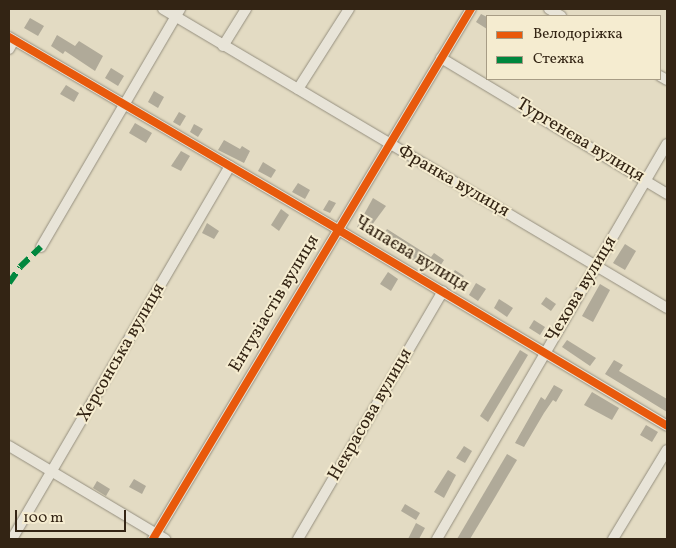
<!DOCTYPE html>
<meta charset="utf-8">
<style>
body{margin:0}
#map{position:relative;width:676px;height:548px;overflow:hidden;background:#e3dbc3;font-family:Vollkorn,serif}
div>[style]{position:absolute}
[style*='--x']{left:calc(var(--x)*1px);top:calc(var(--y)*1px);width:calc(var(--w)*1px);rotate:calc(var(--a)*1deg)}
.building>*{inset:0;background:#b0aa99}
.roads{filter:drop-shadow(0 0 1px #958f7f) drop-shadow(0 0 1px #958f7f)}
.minor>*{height:10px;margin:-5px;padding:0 5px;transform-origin:5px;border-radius:5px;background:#e8e4d8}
.quiet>*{height:6px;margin-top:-3px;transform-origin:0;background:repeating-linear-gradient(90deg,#00873e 0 12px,transparent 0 18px)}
.cycleway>*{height:8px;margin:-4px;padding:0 4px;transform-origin:4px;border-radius:4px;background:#e8590c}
span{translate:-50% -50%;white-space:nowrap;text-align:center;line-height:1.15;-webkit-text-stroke:4px #f5ecd0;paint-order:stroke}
.street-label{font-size:18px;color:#332414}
.frame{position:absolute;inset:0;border:10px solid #332414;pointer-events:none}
.legend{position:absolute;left:486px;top:15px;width:175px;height:65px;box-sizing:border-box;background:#f5ecd0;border:1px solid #a79c85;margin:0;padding:6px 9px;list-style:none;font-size:15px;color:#332414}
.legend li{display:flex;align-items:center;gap:10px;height:25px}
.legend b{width:25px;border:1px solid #a79c85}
.scale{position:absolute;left:15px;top:510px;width:111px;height:22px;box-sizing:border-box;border:2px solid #332414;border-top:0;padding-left:6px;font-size:15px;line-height:18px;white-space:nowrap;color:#332414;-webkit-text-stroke:4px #f5ecd0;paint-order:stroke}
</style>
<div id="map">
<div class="building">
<div style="clip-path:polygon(481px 14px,487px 17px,487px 29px,476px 22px)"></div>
<div style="clip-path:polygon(30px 18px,44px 26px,38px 36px,24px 28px)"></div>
<div style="clip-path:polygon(57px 35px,75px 46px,79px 41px,103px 56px,95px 71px,65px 51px,63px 54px,51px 46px)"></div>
<div style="clip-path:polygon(111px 68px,124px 76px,118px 86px,105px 78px)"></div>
<div style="clip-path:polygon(66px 85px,79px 93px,74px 102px,60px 94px)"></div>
<div style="clip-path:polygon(154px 91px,164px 97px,158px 108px,148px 102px)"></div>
<div style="clip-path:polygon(179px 112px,186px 116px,180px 126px,173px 122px)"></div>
<div style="clip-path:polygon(135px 123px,152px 133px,146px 143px,129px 133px)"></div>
<div style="clip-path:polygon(194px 124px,203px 129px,198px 137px,190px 132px)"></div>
<div style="clip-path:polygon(224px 140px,240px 149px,242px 146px,250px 151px,244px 163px,218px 150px)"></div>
<div style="clip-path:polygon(181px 151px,190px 156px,181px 171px,171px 166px)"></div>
<div style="clip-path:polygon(263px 162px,276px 170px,271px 178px,258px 171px)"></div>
<div style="clip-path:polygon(298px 183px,310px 190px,305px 199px,292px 192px)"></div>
<div style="clip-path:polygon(373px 198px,386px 206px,366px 233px,357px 227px)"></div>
<div style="clip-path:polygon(329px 200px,336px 203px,330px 213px,323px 210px)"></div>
<div style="clip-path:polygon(281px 209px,289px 215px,279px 231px,271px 225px)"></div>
<div style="clip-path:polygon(207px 223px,219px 231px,214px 239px,202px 233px)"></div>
<div style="clip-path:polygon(387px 229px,431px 257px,434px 253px,444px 260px,435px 274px,380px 240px)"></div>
<div style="clip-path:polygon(625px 244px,636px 251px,625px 270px,613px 263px)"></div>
<div style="clip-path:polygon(455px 270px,464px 276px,457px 287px,448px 280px)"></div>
<div style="clip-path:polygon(388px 272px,398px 279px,391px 291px,380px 284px)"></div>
<div style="clip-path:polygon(476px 283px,486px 289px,478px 301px,469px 295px)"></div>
<div style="clip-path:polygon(600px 284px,610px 290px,593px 322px,582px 316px)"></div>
<div style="clip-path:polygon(546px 297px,556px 304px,551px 311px,541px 304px)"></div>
<div style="clip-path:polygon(499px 299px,513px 308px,507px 317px,494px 308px)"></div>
<div style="clip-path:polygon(534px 320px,545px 327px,540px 335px,529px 328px)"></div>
<div style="clip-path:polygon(567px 340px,596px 358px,590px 366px,562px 347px)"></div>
<div style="clip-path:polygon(520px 350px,528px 355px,488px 422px,480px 416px)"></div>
<div style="clip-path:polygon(614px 360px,623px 365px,619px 371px,667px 399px,667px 412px,605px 374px)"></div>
<div style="clip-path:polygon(554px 385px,563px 390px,556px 402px,553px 400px,544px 413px,524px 447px,515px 443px,541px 397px,545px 400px)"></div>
<div style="clip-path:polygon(592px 392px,619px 408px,612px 420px,584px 405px)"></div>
<div style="clip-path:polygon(646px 425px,658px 432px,652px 442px,640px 435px)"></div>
<div style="clip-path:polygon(464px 446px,472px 451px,465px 463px,456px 458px)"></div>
<div style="clip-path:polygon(507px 454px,517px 460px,494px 499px,470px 539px,457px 539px)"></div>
<div style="clip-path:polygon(448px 470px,456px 475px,444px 498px,434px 492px)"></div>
<div style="clip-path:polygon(134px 479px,146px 486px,142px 494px,129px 487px)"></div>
<div style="clip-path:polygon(97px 481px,110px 489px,106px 496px,93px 488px)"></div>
<div style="clip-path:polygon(405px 504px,420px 513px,416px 520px,401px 511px)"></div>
<div style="clip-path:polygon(416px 523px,425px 528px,419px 539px,408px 539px)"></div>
</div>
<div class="roads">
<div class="minor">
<div style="--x:163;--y:9;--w:586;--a:30.68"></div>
<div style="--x:549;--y:9;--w:14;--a:30"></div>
<div style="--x:9;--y:37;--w:380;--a:30.3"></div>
<div style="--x:337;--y:229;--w:384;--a:30.8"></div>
<div style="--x:223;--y:46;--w:44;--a:-58.1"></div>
<div style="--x:9;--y:49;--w:10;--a:-61"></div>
<div style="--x:441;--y:58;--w:264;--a:31"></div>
<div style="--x:660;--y:76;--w:8;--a:30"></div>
<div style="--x:298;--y:89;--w:95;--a:-57.5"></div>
<div style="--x:41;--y:247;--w:276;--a:-59.7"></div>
<div style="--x:9;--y:446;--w:182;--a:30.8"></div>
<div style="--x:12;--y:539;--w:432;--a:-59.7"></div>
<div style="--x:153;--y:539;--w:618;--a:-59.04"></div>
<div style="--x:298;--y:539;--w:287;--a:-59.7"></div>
<div style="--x:437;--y:539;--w:457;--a:-59.8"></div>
<div style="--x:613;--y:539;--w:104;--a:-58.8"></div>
</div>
</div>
<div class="quiet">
<div style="--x:9;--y:283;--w:19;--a:-55"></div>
<div style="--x:20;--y:267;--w:29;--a:-44"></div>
</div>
<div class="cycleway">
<div style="--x:9;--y:37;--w:380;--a:30.3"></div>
<div style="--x:337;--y:229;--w:384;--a:30.8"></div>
<div style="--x:153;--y:539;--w:618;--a:-59.04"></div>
</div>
<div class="street-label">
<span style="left:580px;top:141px;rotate:31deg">Тургенєва вулиця</span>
<span style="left:453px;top:182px;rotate:30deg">Франка вулиця</span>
<span style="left:411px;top:255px;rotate:31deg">Чапаєва вулиця</span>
<span style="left:582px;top:290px;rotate:-59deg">Чехова вулиця</span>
<span style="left:275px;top:304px;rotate:-59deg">Ентузіастів вулиця</span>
<span style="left:122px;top:353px;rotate:-60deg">Херсонська вулиця</span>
<span style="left:371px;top:415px;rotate:-60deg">Некрасова вулиця</span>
</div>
<div class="frame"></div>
<ul class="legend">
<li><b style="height:6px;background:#e8590c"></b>Велодоріжка</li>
<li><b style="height:6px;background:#00873e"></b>Стежка</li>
</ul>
<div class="scale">100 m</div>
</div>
